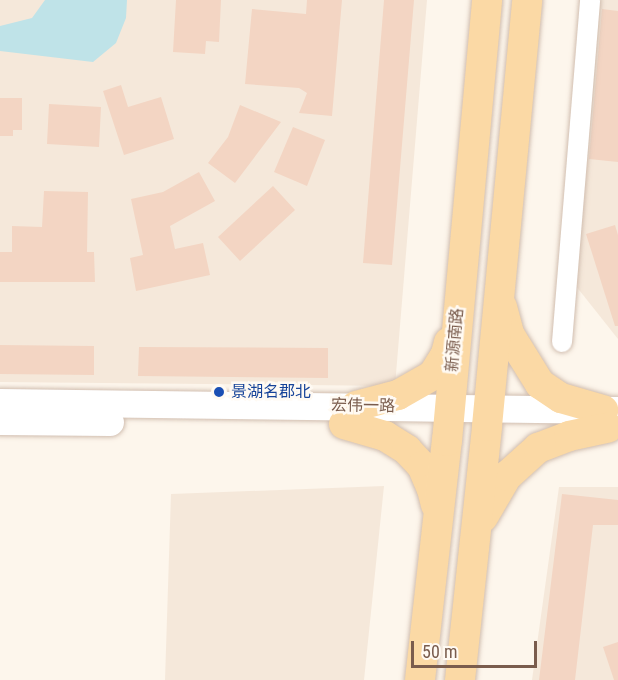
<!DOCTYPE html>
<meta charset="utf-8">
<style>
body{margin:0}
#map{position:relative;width:618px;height:680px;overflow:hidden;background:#fdf6ec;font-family:"Roboto Condensed","Noto Sans SC",sans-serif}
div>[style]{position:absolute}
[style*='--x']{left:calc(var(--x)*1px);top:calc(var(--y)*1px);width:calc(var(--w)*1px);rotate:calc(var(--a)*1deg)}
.residential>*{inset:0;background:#f5e8da}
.water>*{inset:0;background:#bfe3e8}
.building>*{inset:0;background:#f3d5c3}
.roads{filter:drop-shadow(0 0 2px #d1beb0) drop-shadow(0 0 2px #d1beb0)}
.street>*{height:20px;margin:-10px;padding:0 10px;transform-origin:10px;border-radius:10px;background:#fff}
.secondary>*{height:27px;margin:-13.5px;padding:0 13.5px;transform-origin:13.5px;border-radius:13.5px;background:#fff}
.primary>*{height:30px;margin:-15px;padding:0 15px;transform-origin:15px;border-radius:15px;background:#fbd9a5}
.dots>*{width:16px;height:16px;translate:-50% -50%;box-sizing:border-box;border:3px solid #fffaf3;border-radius:50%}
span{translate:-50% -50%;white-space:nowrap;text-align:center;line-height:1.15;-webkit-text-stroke:5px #fffaf3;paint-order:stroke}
.street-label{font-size:16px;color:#7a5c4d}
.transit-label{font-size:16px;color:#164399}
.left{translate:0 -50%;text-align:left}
.scale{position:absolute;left:411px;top:641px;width:126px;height:27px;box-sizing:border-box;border:3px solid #7a5c4d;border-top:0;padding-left:8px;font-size:18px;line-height:21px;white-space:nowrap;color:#7a5c4d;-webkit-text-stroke:4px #fffaf3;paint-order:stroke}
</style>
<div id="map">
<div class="residential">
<div style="clip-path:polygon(0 0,427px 0,395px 386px,0 382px)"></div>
<div style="clip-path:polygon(590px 0,618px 0,618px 339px,568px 276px)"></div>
<div style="clip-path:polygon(384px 486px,364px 680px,165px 680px,171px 494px)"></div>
<div style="clip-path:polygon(559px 487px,618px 487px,618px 680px,532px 680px)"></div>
</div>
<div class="water">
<div style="clip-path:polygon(45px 0,127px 0,126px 18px,116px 43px,93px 62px,0 51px,0 26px,32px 18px)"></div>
</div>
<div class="building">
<div style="clip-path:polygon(176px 0,221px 0,219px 42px,206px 41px,205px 54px,173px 52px)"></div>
<div style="clip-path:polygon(307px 0,342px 0,332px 116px,299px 113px,307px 93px,299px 88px,245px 84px,252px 9px,306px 14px)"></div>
<div style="clip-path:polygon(384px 0,414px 0,392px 265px,363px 263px)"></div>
<div style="clip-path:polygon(602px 9px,618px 11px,618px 162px,589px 159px)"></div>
<div style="clip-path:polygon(121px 85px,128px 107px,161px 97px,174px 139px,124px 155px,103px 91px)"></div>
<div style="clip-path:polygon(0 98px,22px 98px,22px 130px,13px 130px,13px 136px,0 136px)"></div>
<div style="clip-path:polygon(49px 104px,101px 107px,99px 147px,47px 144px)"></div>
<div style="clip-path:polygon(240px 105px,281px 122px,235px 183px,208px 163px,228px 137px)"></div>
<div style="clip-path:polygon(293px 127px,325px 140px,307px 186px,274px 172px)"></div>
<div style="clip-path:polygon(199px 172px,215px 201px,170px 226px,175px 249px,203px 243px,210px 275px,136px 291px,130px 258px,143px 255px,131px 199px,163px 192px)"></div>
<div style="clip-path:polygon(273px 186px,295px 210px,240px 261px,218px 237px)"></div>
<div style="clip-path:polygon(44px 191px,88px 192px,87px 252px,94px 252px,95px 282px,0 282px,0 252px,12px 252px,12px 226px,42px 227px)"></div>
<div style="clip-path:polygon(615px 225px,618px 235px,618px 326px,615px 326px,586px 234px)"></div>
<div style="clip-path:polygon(0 345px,94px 346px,94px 375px,0 374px)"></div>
<div style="clip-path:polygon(139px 347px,328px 348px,328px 378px,138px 376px)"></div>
<div style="clip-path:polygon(562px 494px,618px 500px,618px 525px,593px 525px,575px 680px,539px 680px)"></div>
<div style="clip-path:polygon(618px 642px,618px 680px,614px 680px,603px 647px)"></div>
</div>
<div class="roads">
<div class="street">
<div style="--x:562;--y:342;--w:343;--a:-85.3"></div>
</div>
<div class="secondary">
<div style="--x:0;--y:402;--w:618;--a:0.74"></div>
<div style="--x:0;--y:421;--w:110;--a:0.5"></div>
</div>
<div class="primary">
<div style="--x:502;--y:307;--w:28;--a:75"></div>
<div style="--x:509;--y:334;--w:59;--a:58.2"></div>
<div style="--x:540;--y:384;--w:25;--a:34"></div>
<div style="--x:561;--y:398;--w:44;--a:15.9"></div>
<div style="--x:356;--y:406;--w:43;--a:-14.7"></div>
<div style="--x:398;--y:395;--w:40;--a:-29.7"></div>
<div style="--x:433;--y:375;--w:25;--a:-58"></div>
<div style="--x:446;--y:354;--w:12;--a:-76"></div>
<div style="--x:344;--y:424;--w:43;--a:16.3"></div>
<div style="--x:385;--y:436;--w:26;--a:32"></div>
<div style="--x:407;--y:450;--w:22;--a:47"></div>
<div style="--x:422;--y:466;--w:25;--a:67"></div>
<div style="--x:432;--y:489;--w:16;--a:76"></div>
<div style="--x:483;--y:517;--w:48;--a:-59.7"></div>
<div style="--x:507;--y:476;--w:42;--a:-42.1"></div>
<div style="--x:538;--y:448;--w:33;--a:-21"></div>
<div style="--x:569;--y:436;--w:40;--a:-12"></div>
<div style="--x:420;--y:680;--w:241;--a:-83.6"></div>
<div style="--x:447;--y:441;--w:443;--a:-84.8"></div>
<div style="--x:460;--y:680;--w:255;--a:-83.9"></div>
<div style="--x:487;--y:426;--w:428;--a:-84.6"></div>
</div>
</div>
<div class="dots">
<div style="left:219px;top:392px;background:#1a4fb4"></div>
</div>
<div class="street-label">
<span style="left:455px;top:340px;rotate:-85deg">新源南路</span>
<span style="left:363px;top:406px;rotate:1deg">宏伟一路</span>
</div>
<div class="transit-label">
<span class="left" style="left:231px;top:392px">景湖名郡北</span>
</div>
<div class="scale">50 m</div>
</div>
